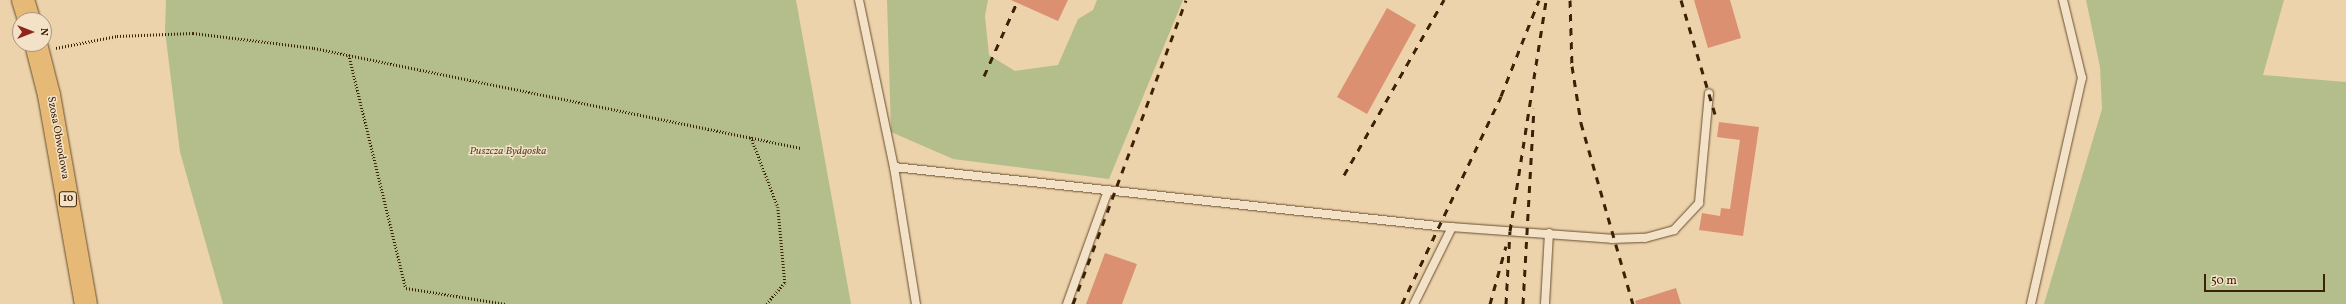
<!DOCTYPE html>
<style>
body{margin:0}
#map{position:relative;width:2346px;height:304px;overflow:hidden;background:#edd3ab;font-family:Vollkorn,serif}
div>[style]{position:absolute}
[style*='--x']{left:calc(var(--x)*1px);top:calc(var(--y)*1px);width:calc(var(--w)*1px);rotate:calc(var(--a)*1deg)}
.green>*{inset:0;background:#b4be8c}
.building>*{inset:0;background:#da9071}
.path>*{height:2.5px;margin-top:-1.25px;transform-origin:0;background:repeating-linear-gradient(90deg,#3b2105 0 1px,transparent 0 3px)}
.roads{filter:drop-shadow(0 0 1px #684e2e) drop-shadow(0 0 1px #684e2e)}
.lane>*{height:8px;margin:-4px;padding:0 4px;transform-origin:4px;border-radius:4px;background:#f3e2c8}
.highway>*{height:22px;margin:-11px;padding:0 11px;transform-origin:11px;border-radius:11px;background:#e6ba76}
.rail>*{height:3px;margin-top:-1.5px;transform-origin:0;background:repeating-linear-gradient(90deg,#3b2105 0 7px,transparent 0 14px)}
span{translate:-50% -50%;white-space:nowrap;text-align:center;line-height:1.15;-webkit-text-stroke:3px #f3e2c8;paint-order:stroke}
.shield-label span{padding:1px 3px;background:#f3e2c8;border:1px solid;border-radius:3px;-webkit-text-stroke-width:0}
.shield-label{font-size:10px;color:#3b2105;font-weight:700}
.street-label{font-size:11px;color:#3b2105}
.park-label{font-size:11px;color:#594827;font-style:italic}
.north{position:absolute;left:12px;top:12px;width:40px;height:40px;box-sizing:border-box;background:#f3e2c8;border:1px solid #a9957a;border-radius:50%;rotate:90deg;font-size:11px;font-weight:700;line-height:16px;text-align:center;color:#3b2105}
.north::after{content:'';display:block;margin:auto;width:14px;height:18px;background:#8f2418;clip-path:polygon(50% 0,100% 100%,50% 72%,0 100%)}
.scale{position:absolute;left:2204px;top:274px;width:121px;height:18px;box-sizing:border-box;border:2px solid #3b2105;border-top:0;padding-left:5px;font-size:12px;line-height:14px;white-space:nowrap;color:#3b2105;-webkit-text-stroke:3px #f3e2c8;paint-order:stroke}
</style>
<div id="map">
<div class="green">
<div style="clip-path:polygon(166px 0,796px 0,851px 304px,223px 304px,180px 152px,165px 31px)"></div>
<div style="clip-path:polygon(887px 0,988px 0,985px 16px,989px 55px,1015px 71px,1058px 65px,1078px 19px,1093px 10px,1097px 0,1183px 0,1109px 179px,953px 159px,891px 132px)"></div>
<div style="clip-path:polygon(2086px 0,2284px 0,2263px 75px,2346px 82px,2346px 304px,2044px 304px,2102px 109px,2100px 67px)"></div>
</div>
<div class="building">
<div style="clip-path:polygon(1011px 0,1068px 0,1058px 21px)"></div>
<div style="clip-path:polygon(1694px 0,1730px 0,1741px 38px,1708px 48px)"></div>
<div style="clip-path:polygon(1387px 8px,1416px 25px,1367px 114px,1337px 97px)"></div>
<div style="clip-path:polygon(1719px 122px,1759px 127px,1743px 236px,1699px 230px,1702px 213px,1720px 216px,1721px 208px,1730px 209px,1740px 140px,1717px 137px)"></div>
<div style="clip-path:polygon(1105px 253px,1137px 264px,1122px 304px,1086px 304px)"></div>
<div style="clip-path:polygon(1676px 288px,1681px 304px,1636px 304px,1635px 301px)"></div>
</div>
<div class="path">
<div style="--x:56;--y:48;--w:62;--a:-11.1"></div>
<div style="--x:117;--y:36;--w:76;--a:-2.3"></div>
<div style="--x:193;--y:33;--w:122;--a:7.1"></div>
<div style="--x:314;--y:48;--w:497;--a:11.6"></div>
<div style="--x:349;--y:55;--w:240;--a:76.3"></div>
<div style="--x:406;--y:288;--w:101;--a:9.1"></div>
<div style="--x:751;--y:137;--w:75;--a:68.9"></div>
<div style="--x:778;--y:207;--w:76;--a:84.7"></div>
<div style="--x:785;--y:283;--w:28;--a:131"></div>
</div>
<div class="roads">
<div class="lane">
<div style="--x:859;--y:0;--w:171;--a:78.2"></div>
<div style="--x:894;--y:167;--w:139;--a:80.9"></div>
<div style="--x:894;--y:167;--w:546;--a:6.2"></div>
<div style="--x:1437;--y:226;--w:175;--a:4.2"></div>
<div style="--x:1612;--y:239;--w:33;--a:-2"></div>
<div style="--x:1645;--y:238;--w:30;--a:-15"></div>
<div style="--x:1674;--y:230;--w:37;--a:-47"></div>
<div style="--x:1699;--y:203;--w:110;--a:-84.8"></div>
<div style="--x:1067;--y:304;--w:120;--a:-70.1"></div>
<div style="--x:1414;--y:304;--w:86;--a:-63.7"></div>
<div style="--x:1545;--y:304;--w:71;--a:-86.8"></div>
<div style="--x:2031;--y:304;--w:232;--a:-77.3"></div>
<div style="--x:2082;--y:78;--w:80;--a:-103.7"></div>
</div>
<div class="highway">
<div style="--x:23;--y:0;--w:21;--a:73"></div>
<div style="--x:36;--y:44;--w:53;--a:75.7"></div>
<div style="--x:49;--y:95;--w:212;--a:80"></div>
</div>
</div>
<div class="rail">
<div style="--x:1570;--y:0;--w:66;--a:88.3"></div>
<div style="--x:1572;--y:66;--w:58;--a:81"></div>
<div style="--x:1581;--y:123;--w:188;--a:74"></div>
<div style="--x:1681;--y:0;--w:119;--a:73.4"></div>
<div style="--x:984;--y:76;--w:83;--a:-65.9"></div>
<div style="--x:1344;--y:175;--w:202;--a:-60.3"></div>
<div style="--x:1073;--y:304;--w:324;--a:-69.6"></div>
<div style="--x:1402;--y:304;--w:230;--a:-64.5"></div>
<div style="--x:1501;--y:96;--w:103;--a:-68.4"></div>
<div style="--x:1490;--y:304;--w:60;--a:-74.6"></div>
<div style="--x:1506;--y:304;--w:73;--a:-86.9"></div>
<div style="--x:1510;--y:231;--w:234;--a:-81.1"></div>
<div style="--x:1523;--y:304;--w:196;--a:-86.8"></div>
</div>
<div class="shield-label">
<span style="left:68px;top:199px">10</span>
</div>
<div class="street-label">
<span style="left:57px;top:138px;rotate:80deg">Szosa Obwodowa</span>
</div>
<div class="park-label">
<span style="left:508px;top:152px">Puszcza Bydgoska</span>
</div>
<div class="north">N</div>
<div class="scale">50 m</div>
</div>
